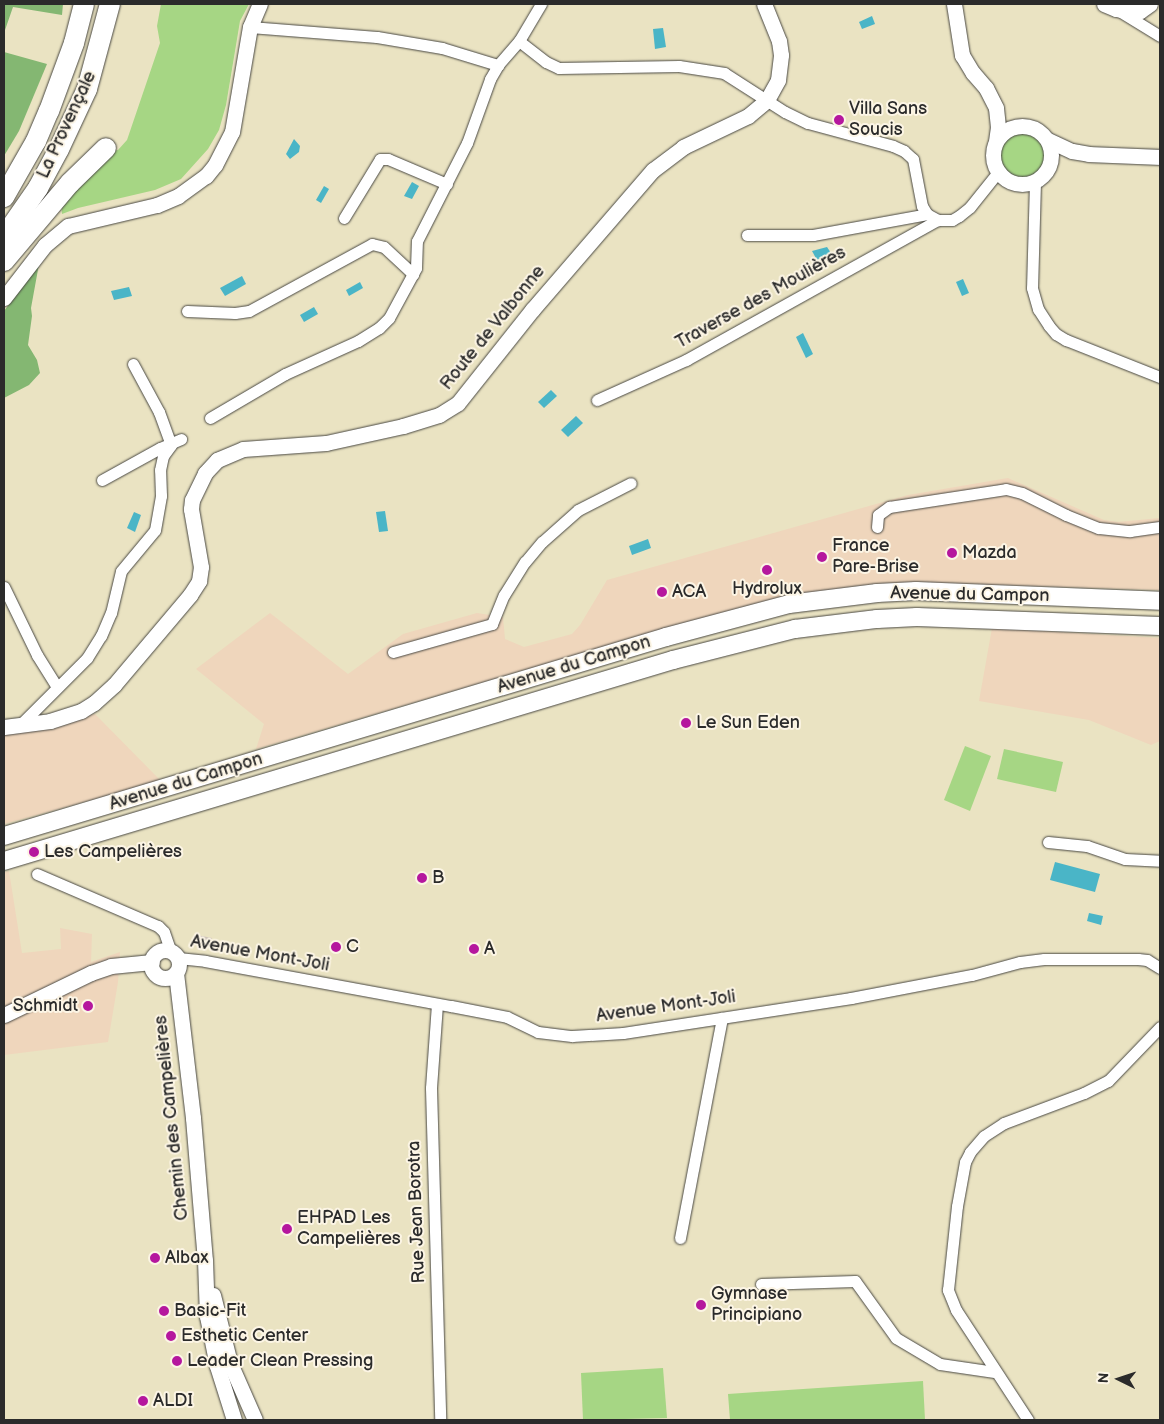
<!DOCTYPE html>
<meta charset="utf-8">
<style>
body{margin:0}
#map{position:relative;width:1164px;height:1424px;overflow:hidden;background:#eae3c2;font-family:"Balsamiq Sans",sans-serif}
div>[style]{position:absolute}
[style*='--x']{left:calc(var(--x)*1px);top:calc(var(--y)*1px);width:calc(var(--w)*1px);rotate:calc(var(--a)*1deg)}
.built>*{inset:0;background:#efd6bc}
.industrial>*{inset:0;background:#cdc2b9}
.green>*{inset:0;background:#a6d684}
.round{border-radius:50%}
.forest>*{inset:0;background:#84b772}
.water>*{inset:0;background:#4ab5c7}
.roads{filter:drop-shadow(0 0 1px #484742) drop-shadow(0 0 1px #484742)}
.street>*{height:11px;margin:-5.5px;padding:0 5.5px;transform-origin:5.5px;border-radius:5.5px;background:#fff}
.secondary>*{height:15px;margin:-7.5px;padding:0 7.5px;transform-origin:7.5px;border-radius:7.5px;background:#fff}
.secondary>.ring{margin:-7.5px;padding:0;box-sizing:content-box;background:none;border:15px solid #fff;border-radius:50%}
.primary>*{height:18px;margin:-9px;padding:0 9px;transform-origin:9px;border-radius:9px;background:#fff}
.highway>*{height:20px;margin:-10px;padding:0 10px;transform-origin:10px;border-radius:10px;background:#fff}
.dots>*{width:14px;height:14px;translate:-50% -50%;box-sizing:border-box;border:2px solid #fcf5e5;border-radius:50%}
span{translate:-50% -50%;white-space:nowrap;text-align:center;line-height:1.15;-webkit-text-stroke:4px #fcf5e5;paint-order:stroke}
.poi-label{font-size:18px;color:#2b2b2b}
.left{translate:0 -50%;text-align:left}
.right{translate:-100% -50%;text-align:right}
.street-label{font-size:18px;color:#2b2b2b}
.frame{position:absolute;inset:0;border:5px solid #2b2b2b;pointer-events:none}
.north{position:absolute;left:1094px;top:1354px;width:50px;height:50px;-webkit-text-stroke:4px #fcf5e5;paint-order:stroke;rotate:274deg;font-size:14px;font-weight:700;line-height:20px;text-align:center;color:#2b2b2b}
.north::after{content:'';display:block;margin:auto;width:18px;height:22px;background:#2b2b2b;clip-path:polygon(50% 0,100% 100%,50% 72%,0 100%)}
</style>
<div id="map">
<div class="built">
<div style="clip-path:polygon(1008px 478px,1104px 520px,1118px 522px,1160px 518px,1160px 590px,922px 583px,610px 648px,524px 670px,256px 749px,264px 724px,196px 669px,270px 613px,348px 674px,403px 634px,477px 613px,503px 617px,505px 639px,524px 647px,572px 634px,580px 625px,607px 580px,908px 495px)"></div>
<div style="clip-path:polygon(992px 628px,1160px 638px,1160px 741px,1151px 745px,1089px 720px,979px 701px)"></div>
<div style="clip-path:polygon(95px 714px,161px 781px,4px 824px,4px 720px,48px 719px)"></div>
<div style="clip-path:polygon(9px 871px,22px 953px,61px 949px,60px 928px,92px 934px,91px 962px,120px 952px,118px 982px,108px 1042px,4px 1055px,4px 872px)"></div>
</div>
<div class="industrial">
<div style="clip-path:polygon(197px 935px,212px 938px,210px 947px,195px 945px)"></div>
</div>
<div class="green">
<div style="clip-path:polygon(161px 4px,249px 4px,240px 21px,226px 105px,219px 130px,208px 149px,181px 179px,155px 190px,78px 208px,62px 214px,61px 203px,111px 151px,118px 150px,127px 140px,160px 43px,157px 26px)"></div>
<div class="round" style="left:998px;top:131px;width:48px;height:48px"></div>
<div style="clip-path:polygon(965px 746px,991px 756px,970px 811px,944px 800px)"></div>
<div style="clip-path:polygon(1004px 749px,1063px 762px,1056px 792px,997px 779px)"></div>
<div style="clip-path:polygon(663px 1368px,667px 1418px,583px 1420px,581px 1373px)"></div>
<div style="clip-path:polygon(923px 1381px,925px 1420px,730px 1420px,728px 1394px)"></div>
</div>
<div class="forest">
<div style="clip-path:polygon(4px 4px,63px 4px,62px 15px,13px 7px,4px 33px)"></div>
<div style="clip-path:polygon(4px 52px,47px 64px,19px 131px,4px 156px)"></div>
<div style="clip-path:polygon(39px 264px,31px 308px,32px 316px,28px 345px,37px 360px,40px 373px,29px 385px,4px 398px,4px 311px)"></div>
</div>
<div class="water">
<div style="clip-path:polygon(872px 16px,875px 24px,862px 29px,859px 22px)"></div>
<div style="clip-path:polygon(663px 28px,666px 47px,655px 49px,653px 29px)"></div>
<div style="clip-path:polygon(294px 139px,300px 146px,299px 152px,290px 159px,286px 154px)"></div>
<div style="clip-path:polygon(412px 182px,419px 186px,412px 199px,404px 196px)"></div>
<div style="clip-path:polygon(324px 186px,329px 189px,321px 203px,316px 200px)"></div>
<div style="clip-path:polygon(827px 247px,831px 253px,817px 260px,812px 251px)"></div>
<div style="clip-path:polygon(242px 276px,246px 284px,225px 296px,220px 288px)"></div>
<div style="clip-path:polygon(963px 279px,969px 293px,962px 296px,956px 282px)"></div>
<div style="clip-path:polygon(360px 282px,363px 288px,349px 296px,346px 290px)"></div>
<div style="clip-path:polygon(129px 287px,132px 296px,114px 300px,111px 291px)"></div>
<div style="clip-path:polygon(314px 307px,318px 314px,304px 322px,300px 315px)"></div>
<div style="clip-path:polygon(803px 333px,813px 354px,806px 358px,796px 337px)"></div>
<div style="clip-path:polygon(551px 390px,557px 396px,544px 408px,538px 402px)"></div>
<div style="clip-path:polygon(576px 416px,583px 423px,568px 437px,561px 430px)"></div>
<div style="clip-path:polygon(385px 511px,388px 531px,379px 532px,376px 512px)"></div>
<div style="clip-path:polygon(134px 512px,141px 515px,135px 532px,127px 528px)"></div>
<div style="clip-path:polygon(648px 539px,651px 548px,632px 555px,629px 546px)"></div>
<div style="clip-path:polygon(1055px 862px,1100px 874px,1095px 892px,1050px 880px)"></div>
<div style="clip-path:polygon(1089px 913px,1103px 916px,1101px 925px,1087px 921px)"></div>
</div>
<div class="roads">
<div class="street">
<div style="--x:1121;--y:12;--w:46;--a:31.6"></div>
<div style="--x:250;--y:27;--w:127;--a:4.5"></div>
<div style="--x:377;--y:37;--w:66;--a:9.6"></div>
<div style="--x:442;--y:48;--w:59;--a:16.9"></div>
<div style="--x:519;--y:41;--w:34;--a:38"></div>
<div style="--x:546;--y:62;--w:14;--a:25"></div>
<div style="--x:559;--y:68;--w:120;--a:-1"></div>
<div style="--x:679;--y:66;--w:46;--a:8.8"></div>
<div style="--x:724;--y:73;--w:72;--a:32.6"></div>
<div style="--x:785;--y:112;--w:25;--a:26"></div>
<div style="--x:808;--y:123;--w:88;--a:15.1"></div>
<div style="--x:893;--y:146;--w:12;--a:24"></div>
<div style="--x:904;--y:151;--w:12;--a:42"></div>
<div style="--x:913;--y:159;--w:48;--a:79.2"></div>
<div style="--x:922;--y:206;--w:9;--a:58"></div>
<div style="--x:927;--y:214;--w:13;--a:29"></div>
<div style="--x:938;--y:220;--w:14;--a:0"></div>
<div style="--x:952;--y:220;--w:8;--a:-30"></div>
<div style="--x:959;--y:216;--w:14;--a:-39"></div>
<div style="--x:970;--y:207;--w:45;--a:-51.3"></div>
<div style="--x:1035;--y:182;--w:106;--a:91.6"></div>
<div style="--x:1032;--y:288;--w:22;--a:74"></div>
<div style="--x:1038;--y:309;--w:20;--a:57"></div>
<div style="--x:1049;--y:326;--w:11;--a:49"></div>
<div style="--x:1056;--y:334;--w:12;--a:31"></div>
<div style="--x:1066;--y:340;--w:101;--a:21.5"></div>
<div style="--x:344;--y:218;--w:69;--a:-58.6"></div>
<div style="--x:380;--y:159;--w:8;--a:0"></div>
<div style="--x:388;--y:159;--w:64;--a:23"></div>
<div style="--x:747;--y:235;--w:66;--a:0"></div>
<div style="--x:813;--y:235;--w:116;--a:-10.4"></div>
<div style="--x:187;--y:311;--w:48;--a:2.4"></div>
<div style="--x:235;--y:313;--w:14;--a:-8"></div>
<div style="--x:249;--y:311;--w:140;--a:-28.6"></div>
<div style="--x:372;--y:244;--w:12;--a:14"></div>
<div style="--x:384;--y:247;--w:40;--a:43"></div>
<div style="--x:133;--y:364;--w:55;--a:61.6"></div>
<div style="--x:159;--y:412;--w:35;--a:70"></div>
<div style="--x:597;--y:400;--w:98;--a:-24.2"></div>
<div style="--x:686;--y:360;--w:288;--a:-29.1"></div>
<div style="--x:210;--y:418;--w:87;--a:-30.4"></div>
<div style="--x:285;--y:374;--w:80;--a:-24.3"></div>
<div style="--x:358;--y:341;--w:25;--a:-32"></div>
<div style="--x:379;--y:328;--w:14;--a:-45"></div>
<div style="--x:389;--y:318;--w:57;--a:-61.6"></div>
<div style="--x:416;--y:268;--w:27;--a:-88"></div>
<div style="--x:417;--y:241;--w:110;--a:-63"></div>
<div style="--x:467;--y:143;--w:68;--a:-70.2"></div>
<div style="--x:490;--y:79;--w:16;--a:-60"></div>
<div style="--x:498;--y:65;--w:32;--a:-49"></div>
<div style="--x:519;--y:41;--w:43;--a:-59.3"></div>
<div style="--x:102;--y:480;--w:66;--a:-28.9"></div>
<div style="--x:160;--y:448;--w:23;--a:-23"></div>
<div style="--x:877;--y:527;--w:12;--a:-85"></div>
<div style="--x:878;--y:515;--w:14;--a:-36"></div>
<div style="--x:889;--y:507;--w:118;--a:-8.7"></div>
<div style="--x:1006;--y:489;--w:16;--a:14"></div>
<div style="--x:1022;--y:493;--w:49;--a:26.6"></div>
<div style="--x:1066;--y:515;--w:35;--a:22"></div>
<div style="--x:1099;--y:528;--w:31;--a:6"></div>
<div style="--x:1130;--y:531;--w:30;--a:-8"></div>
<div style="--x:4;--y:587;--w:76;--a:64.1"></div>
<div style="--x:37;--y:655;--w:38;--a:58"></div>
<div style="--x:393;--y:652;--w:103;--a:-15.8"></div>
<div style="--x:492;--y:624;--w:31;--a:-68"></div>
<div style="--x:504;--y:595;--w:39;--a:-58"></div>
<div style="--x:525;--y:562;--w:26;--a:-50"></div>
<div style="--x:542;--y:542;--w:48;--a:-41.6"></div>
<div style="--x:578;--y:510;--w:59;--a:-27"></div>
<div style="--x:19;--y:726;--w:96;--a:-45"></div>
<div style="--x:87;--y:658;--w:26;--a:-58"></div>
<div style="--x:101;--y:636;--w:25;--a:-67"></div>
<div style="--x:111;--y:613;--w:43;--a:-76.6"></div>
<div style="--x:121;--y:571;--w:53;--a:-50.3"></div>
<div style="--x:155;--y:530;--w:35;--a:-80"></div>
<div style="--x:161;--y:496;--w:26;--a:-92"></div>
<div style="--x:160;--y:470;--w:14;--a:-78"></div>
<div style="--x:163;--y:456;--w:14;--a:-54"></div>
<div style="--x:1048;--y:842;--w:39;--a:6"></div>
<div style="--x:1087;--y:846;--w:40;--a:18.9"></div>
<div style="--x:1125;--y:859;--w:35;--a:3"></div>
<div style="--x:37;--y:874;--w:132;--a:23.3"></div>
<div style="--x:158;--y:926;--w:8;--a:45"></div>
<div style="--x:164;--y:932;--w:21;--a:71"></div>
<div style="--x:178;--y:958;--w:27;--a:6"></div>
<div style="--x:205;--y:961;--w:250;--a:10.4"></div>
<div style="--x:451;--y:1006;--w:57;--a:11.1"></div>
<div style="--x:507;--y:1017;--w:34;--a:26"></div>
<div style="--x:538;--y:1032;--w:34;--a:7"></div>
<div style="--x:572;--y:1036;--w:51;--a:-3.4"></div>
<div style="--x:623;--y:1033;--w:231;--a:-8.7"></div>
<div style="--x:851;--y:998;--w:123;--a:-10.8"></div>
<div style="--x:972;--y:975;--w:50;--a:-15.2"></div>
<div style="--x:1020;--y:962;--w:24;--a:-7"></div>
<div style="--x:1044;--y:959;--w:94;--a:0"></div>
<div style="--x:1138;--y:959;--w:9;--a:6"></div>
<div style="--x:1147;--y:960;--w:15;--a:32"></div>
<div style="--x:437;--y:1004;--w:84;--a:94.1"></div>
<div style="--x:431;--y:1088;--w:332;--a:88.4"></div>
<div style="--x:680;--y:1238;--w:224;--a:-79.2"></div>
<div style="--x:761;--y:1284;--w:94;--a:-1.8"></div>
<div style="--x:855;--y:1281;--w:70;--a:54.3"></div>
<div style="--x:896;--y:1338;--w:51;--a:30.6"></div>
<div style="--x:940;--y:1364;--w:55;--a:8.4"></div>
<div style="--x:1028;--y:1420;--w:131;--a:-123.2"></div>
<div style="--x:956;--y:1310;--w:22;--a:-112"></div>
<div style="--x:948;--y:1290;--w:84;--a:-83.9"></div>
<div style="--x:957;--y:1206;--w:45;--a:-79.7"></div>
<div style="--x:965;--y:1162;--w:11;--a:-63"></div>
<div style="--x:970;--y:1152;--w:21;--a:-49"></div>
<div style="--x:984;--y:1136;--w:24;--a:-33"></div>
<div style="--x:1004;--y:1123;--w:85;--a:-20.6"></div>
<div style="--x:1084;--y:1093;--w:27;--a:-27"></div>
<div style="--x:1108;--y:1081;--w:75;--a:-46.1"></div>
</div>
<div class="secondary">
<div style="--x:954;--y:4;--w:52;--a:81.1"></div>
<div style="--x:962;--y:55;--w:21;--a:59"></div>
<div style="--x:973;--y:73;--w:20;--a:49"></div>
<div style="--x:986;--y:88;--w:22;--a:63"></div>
<div style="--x:996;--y:108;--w:19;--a:84"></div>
<div style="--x:998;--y:127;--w:14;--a:98"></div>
<div style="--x:1104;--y:4;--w:13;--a:23"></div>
<div style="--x:1116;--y:9;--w:16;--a:11"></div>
<div style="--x:1132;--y:12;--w:8;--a:-7"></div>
<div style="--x:1140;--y:11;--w:12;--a:-35"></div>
<div class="ring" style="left:993px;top:126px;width:43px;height:43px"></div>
<div style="--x:1048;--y:140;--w:26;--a:25"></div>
<div style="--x:1072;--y:151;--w:17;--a:10"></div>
<div style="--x:1089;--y:154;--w:71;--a:2.4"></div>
<div style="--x:4;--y:298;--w:67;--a:-52.3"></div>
<div style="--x:45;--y:245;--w:30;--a:-40"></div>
<div style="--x:68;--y:226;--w:91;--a:-13.3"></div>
<div style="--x:157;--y:205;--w:23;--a:-23"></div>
<div style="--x:178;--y:196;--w:34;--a:-36"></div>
<div style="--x:206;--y:176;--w:14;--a:-51"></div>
<div style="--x:215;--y:165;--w:37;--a:-63"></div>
<div style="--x:232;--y:132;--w:107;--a:-80.3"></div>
<div style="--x:250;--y:27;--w:25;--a:-67"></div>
<div style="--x:4;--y:727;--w:46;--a:-7.4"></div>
<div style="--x:50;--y:721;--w:33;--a:-18"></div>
<div style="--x:81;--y:711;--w:15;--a:-32"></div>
<div style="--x:94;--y:703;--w:27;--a:-42"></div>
<div style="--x:114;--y:685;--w:118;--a:-49.8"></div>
<div style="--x:190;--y:595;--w:17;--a:-57"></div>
<div style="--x:199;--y:581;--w:14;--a:-82"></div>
<div style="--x:201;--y:567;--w:59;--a:-99.8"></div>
<div style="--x:191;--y:509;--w:9;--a:-84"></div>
<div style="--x:192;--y:500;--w:30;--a:-64"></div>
<div style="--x:205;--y:473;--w:18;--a:-47"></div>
<div style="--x:217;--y:460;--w:28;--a:-23"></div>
<div style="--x:243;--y:449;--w:83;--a:-4.1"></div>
<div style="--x:326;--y:443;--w:79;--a:-12.4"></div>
<div style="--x:403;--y:426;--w:38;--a:-17"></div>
<div style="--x:439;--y:415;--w:22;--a:-32"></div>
<div style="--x:458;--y:403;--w:119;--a:-51.5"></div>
<div style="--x:532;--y:310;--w:185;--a:-49.2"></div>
<div style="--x:653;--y:170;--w:38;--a:-37"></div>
<div style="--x:683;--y:147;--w:72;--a:-25.5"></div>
<div style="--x:748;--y:116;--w:25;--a:-40"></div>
<div style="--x:767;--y:100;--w:23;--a:-61"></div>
<div style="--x:778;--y:80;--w:25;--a:-83"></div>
<div style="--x:781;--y:55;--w:14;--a:-98"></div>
<div style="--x:779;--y:41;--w:40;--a:-112"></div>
<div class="ring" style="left:151px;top:950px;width:13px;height:13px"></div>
<div style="--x:176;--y:973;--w:146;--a:83.3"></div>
<div style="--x:193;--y:1118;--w:143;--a:85.2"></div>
<div style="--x:205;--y:1260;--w:56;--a:88"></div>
<div style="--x:207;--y:1316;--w:51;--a:78.7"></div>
<div style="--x:217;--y:1366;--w:57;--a:72.5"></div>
<div style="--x:4;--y:1015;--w:97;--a:-25.8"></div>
<div style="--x:91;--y:973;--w:21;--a:-19"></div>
<div style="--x:111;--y:966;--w:41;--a:-5.6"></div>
<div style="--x:213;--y:1295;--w:70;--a:76"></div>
<div style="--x:230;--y:1363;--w:62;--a:66.3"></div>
</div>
<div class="primary">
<div style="--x:4;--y:836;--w:691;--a:-16.73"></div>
<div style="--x:666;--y:637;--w:127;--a:-15"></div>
<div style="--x:789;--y:604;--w:89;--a:-7.1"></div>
<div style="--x:877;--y:593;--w:39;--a:-3"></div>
<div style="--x:916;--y:591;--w:244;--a:2.3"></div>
<div style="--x:4;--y:861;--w:699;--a:-16.72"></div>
<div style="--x:673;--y:660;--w:126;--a:-14.3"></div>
<div style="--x:795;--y:629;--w:83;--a:-7"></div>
<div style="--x:877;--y:619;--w:40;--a:-2.9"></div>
<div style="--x:917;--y:617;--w:243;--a:2.1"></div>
</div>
<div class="highway">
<div style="--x:4;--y:197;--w:64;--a:-60.3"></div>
<div style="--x:36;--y:141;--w:33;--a:-67"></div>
<div style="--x:49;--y:111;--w:72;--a:-69.8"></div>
<div style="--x:74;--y:43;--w:40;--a:-75.6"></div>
<div style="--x:4;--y:237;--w:60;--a:-55.2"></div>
<div style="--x:38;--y:188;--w:44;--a:-61.7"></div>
<div style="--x:59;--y:149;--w:66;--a:-65"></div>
<div style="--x:87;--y:89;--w:88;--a:-74.9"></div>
<div style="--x:4;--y:261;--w:102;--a:-49.8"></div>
<div style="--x:70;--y:183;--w:50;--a:-44.2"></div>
</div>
</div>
<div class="dots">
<div style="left:839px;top:120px;background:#b5179e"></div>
<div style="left:952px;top:553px;background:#b5179e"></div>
<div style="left:822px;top:557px;background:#b5179e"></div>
<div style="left:767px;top:570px;background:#b5179e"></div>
<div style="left:662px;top:592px;background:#b5179e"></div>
<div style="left:686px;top:723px;background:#b5179e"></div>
<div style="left:34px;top:852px;background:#b5179e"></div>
<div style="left:422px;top:878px;background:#b5179e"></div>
<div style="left:336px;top:947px;background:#b5179e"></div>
<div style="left:474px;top:949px;background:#b5179e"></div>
<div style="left:88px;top:1006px;background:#b5179e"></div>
<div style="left:287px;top:1229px;background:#b5179e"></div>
<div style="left:155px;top:1258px;background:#b5179e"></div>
<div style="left:701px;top:1305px;background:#b5179e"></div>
<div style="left:164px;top:1311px;background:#b5179e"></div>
<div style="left:171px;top:1336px;background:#b5179e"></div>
<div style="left:177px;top:1361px;background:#b5179e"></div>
<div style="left:143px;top:1401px;background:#b5179e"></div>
</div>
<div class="poi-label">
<span class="left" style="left:849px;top:120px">Villa Sans<br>Soucis</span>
<span class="left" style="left:832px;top:557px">France<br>Pare-Brise</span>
<span class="left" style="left:962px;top:553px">Mazda</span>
<span style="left:767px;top:589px">Hydrolux</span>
<span class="left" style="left:672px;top:592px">ACA</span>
<span class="left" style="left:696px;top:723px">Le Sun Eden</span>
<span class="left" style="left:44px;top:852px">Les Campelières</span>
<span class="left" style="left:432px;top:878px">B</span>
<span class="left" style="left:346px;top:947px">C</span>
<span class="left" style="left:484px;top:949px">A</span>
<span class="right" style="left:78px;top:1006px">Schmidt</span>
<span class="left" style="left:297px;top:1229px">EHPAD Les<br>Campelières</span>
<span class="left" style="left:165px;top:1258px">Albax</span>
<span class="left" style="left:711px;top:1305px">Gymnase<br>Principiano</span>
<span class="left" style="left:174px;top:1311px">Basic-Fit</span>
<span class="left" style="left:181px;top:1336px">Esthetic Center</span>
<span class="left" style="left:187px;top:1361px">Leader Clean Pressing</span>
<span class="left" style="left:153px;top:1401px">ALDI</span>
</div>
<div class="street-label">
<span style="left:67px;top:125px;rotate:-65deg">La Provençale</span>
<span style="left:761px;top:298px;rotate:-29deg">Traverse des Moulières</span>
<span style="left:493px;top:328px;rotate:-51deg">Route de Valbonne</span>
<span style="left:970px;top:595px;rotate:1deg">Avenue du Campon</span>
<span style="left:574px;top:665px;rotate:-17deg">Avenue du Campon</span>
<span style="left:186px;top:782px;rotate:-17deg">Avenue du Campon</span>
<span style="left:260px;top:954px;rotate:10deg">Avenue Mont-Joli</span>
<span style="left:666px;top:1007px;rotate:-8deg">Avenue Mont-Joli</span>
<span style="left:172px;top:1118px;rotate:-96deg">Chemin des Campelières</span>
<span style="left:417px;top:1212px;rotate:-92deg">Rue Jean Borotra</span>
</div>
<div class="frame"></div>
<div class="north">N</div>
</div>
